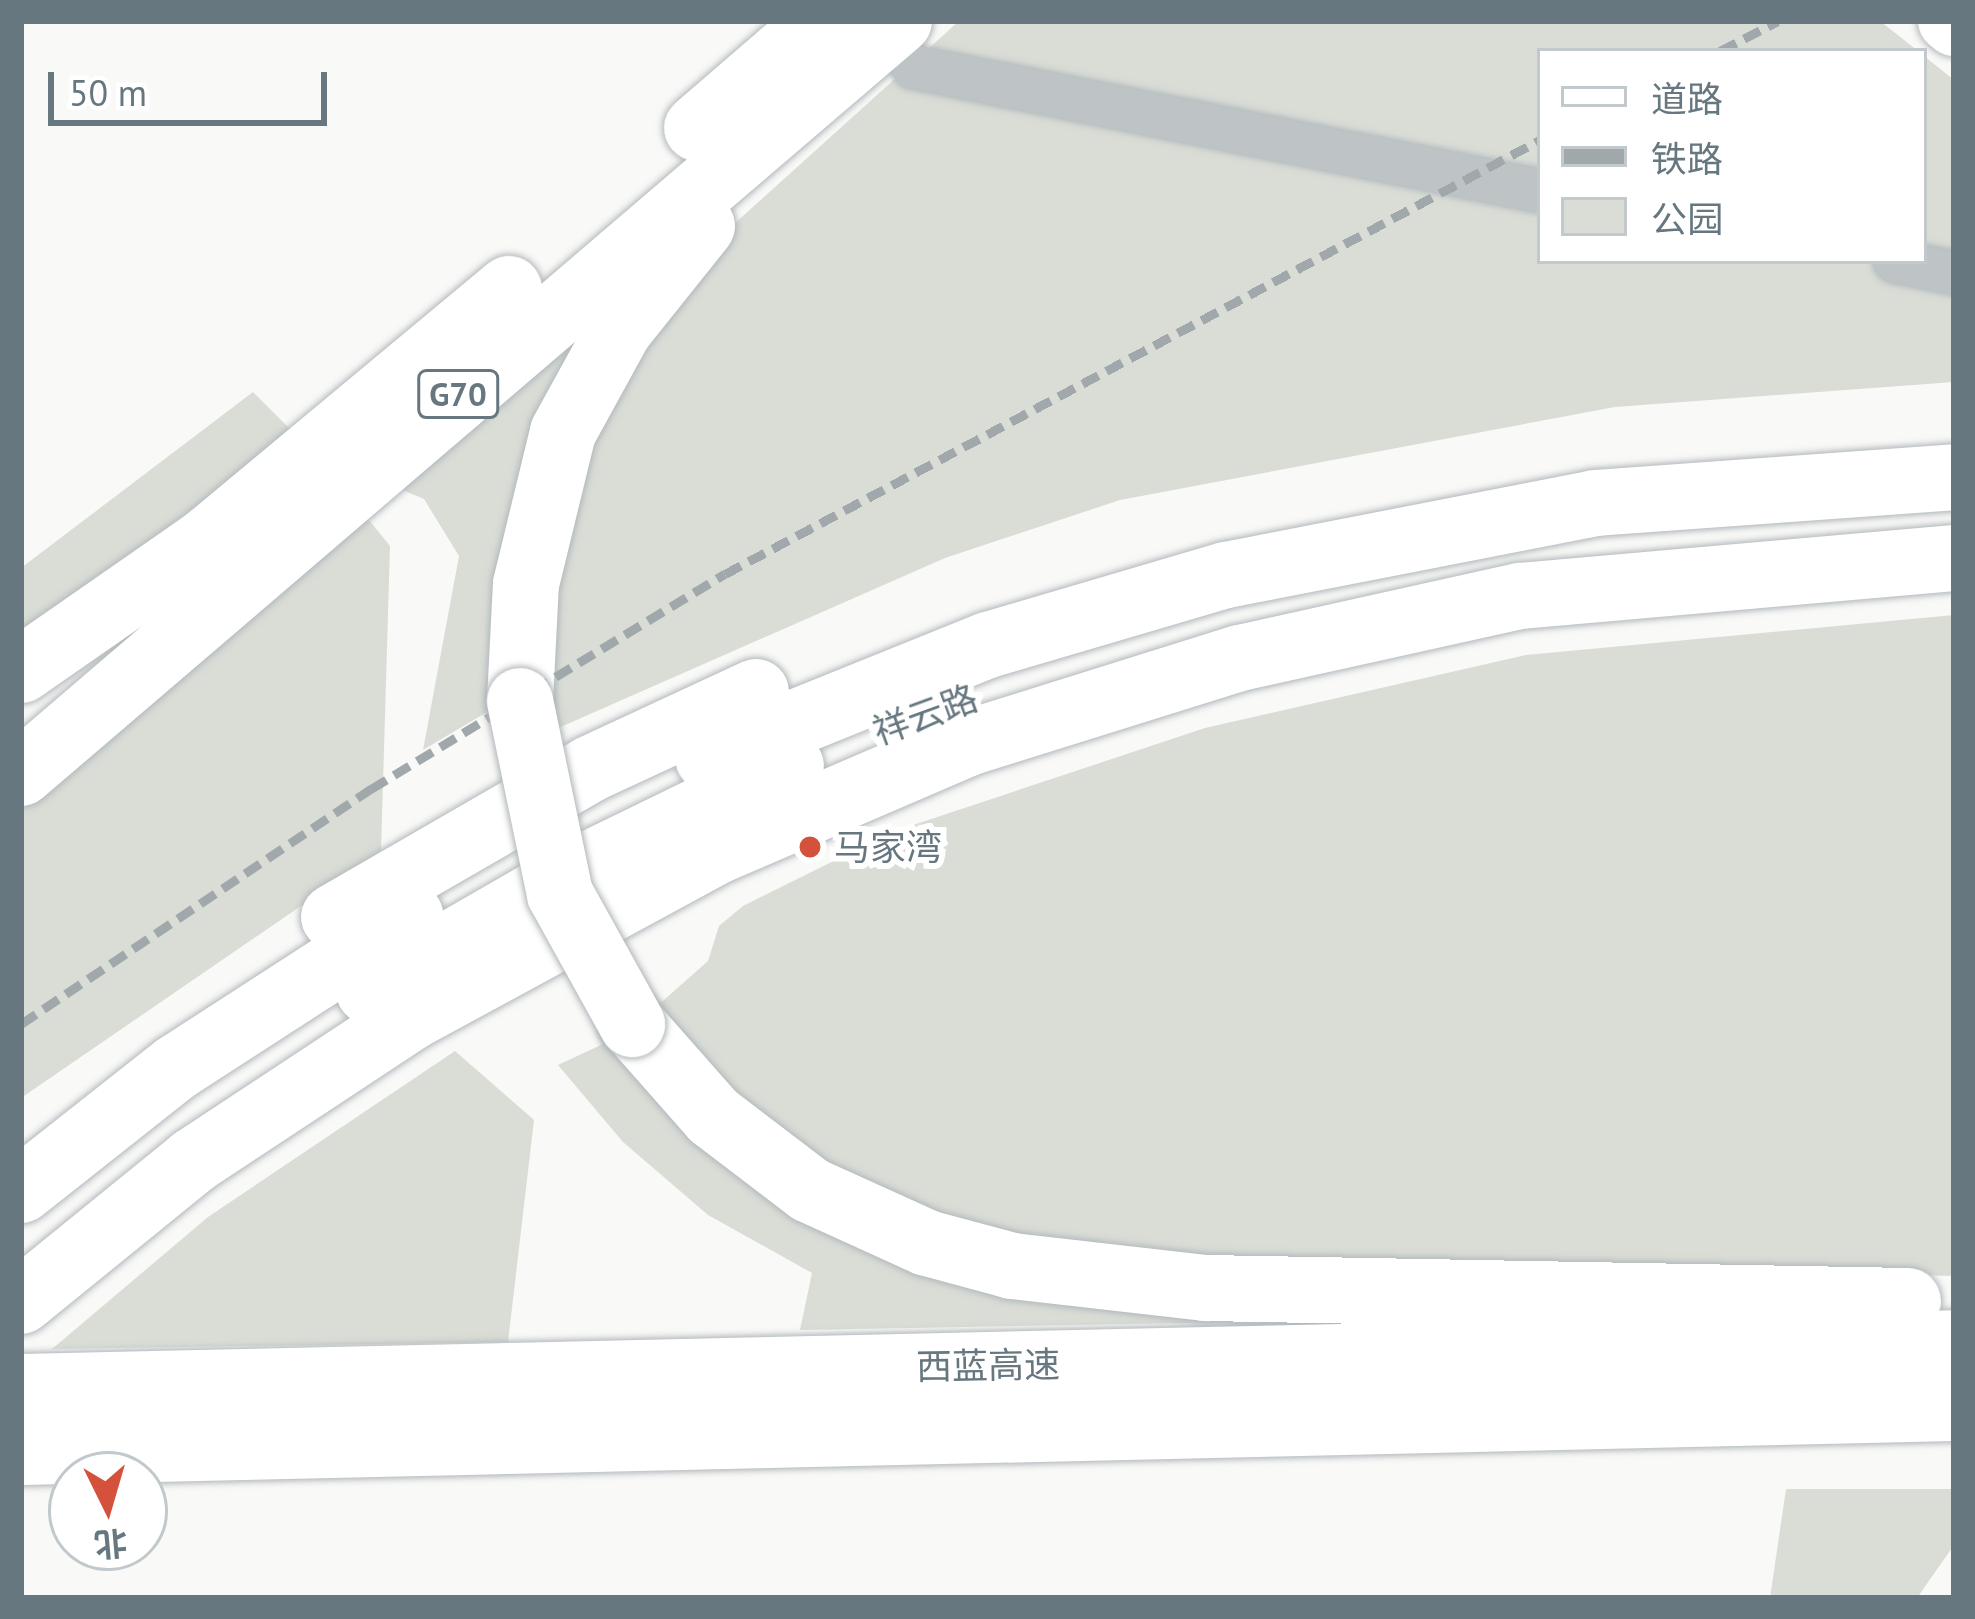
<!DOCTYPE html>
<meta charset="utf-8">
<style>
body{margin:0}
#map{position:relative;width:1975px;height:1619px;overflow:hidden;background:#f9f9f7;font-family:"PT Sans","Noto Sans SC",sans-serif}
div>[style]{position:absolute}
[style*='--x']{left:calc(var(--x)*1px);top:calc(var(--y)*1px);width:calc(var(--w)*1px);rotate:calc(var(--a)*1deg)}
.green>*{inset:0;background:#d9ddd6}
.roads{filter:drop-shadow(0 0 3px #b3b9bd) drop-shadow(0 0 3px #b3b9bd)}
.street>*{height:42px;margin:-21px;padding:0 21px;transform-origin:21px;border-radius:21px;background:#bec3c6}
.secondary>*{height:60px;margin:-30px;padding:0 30px;transform-origin:30px;border-radius:30px;background:#fff}
.primary>*{height:66px;margin:-33px;padding:0 33px;transform-origin:33px;border-radius:33px;background:#fff}
.highway>*{height:66px;margin:-33px;padding:0 33px;transform-origin:33px;border-radius:33px;background:#fff}
.rail>*{height:9px;margin-top:-4.5px;transform-origin:0;background:repeating-linear-gradient(90deg,#a1a8ac 0 18px,transparent 0 27px)}
.bridges{filter:drop-shadow(0 0 3px #b2b7ba) drop-shadow(0 0 3px #b2b7ba)}
.highway-bridge>*{height:66px;margin:-33px;padding:0 33px;transform-origin:33px;border-radius:33px;background:#fff}
.dots>*{width:33px;height:33px;translate:-50% -50%;box-sizing:border-box;border:6px solid #fff;border-radius:50%}
span{translate:-50% -50%;white-space:nowrap;text-align:center;line-height:1.15;-webkit-text-stroke:12px #fff;paint-order:stroke}
.shield-label span{padding:3px 9px;background:#fff;border:3px solid;border-radius:9px;-webkit-text-stroke-width:0}
.shield-label{font-size:33px;color:#66777f;font-weight:700}
.street-label{font-size:36px;color:#66777f}
.poi-label{font-size:36px;color:#66777f}
.left{translate:0 -50%;text-align:left}
.frame{position:absolute;inset:0;border:24px solid #66777f;pointer-events:none}
.legend{position:absolute;left:1537px;top:48px;width:390px;height:216px;box-sizing:border-box;background:#fff;border:3px solid #c2c9cc;margin:0;padding:15px 21px;list-style:none;font-size:36px;color:#66777f}
.legend li{display:flex;align-items:center;gap:24px;height:60px}
.legend b{width:60px;border:3px solid #c2c9cc}
.north{position:absolute;left:48px;top:1451px;width:120px;height:120px;box-sizing:border-box;background:#fff;border:3px solid #c2c9cc;border-radius:50%;rotate:175deg;font-size:33px;font-weight:700;line-height:48px;text-align:center;color:#66777f}
.north::after{content:'';display:block;margin:auto;width:42px;height:54px;background:#d4523b;clip-path:polygon(50% 0,100% 100%,50% 72%,0 100%)}
.scale{position:absolute;left:48px;top:72px;width:279px;height:54px;box-sizing:border-box;border:6px solid #66777f;border-top:0;padding-left:15px;font-size:36px;line-height:42px;white-space:nowrap;color:#66777f;-webkit-text-stroke:9px #fff;paint-order:stroke}
</style>
<div id="map">
<div class="green">
<div style="clip-path:polygon(959px 21px,1880px 21px,1918px 51px,1540px 51px,1540px 261px,1924px 261px,1924px 56px,1954px 80px,1954px 382px,1615px 407px,1120px 500px,945px 558px,547px 733px,557px 556px,590px 433px,714px 242px)"></div>
<div style="clip-path:polygon(582px 321px,494px 708px,423px 750px,459px 556px,424px 499px,388px 484px)"></div>
<div style="clip-path:polygon(253px 392px,294px 433px,21px 637px,21px 568px)"></div>
<div style="clip-path:polygon(364px 514px,390px 546px,381px 851px,21px 1098px,21px 810px)"></div>
<div style="clip-path:polygon(1954px 615px,1954px 1276px,1146px 1258px,951px 1221px,867px 1189px,735px 1099px,656px 1007px,708px 961px,719px 926px,743px 906px,892px 832px,1205px 728px,1526px 655px)"></div>
<div style="clip-path:polygon(618px 1037px,728px 1152px,1243px 1310px,1243px 1322px,800px 1330px,812px 1273px,708px 1215px,623px 1142px,558px 1065px)"></div>
<div style="clip-path:polygon(455px 1051px,534px 1120px,508px 1342px,52px 1349px,208px 1217px)"></div>
<div style="clip-path:polygon(1786px 1489px,1954px 1489px,1954px 1545px,1917px 1598px,1770px 1598px)"></div>
</div>
<div class="roads">
<div class="street">
<div style="--x:913;--y:67;--w:639;--a:11.19"></div>
<div style="--x:1895;--y:261;--w:60;--a:11.5"></div>
</div>
<div class="secondary">
<div style="--x:1948;--y:21;--w:8;--a:40"></div>
</div>
<div class="primary">
<div style="--x:708;--y:758;--w:302;--a:-22"></div>
<div style="--x:988;--y:645;--w:248;--a:-16.4"></div>
<div style="--x:1226;--y:575;--w:376;--a:-11"></div>
<div style="--x:1595;--y:503;--w:360;--a:-4.1"></div>
<div style="--x:334;--y:917;--w:296;--a:-30"></div>
<div style="--x:590;--y:769;--w:183;--a:-24.9"></div>
<div style="--x:369;--y:991;--w:250;--a:-29.9"></div>
<div style="--x:586;--y:866;--w:228;--a:-26"></div>
<div style="--x:21;--y:1190;--w:199;--a:-38.3"></div>
<div style="--x:177;--y:1067;--w:278;--a:-32.9"></div>
<div style="--x:21;--y:1301;--w:222;--a:-39.1"></div>
<div style="--x:193;--y:1161;--w:261;--a:-33.4"></div>
<div style="--x:411;--y:1017;--w:346;--a:-28.5"></div>
<div style="--x:715;--y:852;--w:275;--a:-23.3"></div>
<div style="--x:968;--y:743;--w:285;--a:-17.4"></div>
<div style="--x:1240;--y:658;--w:287;--a:-12.5"></div>
<div style="--x:1520;--y:596;--w:436;--a:-5"></div>
</div>
<div class="highway">
<div style="--x:697;--y:128;--w:164;--a:-40.8"></div>
<div style="--x:21;--y:670;--w:223;--a:-34.8"></div>
<div style="--x:204;--y:543;--w:397;--a:-39.8"></div>
<div style="--x:520;--y:701;--w:117;--a:-87.1"></div>
<div style="--x:526;--y:584;--w:156;--a:-76.3"></div>
<div style="--x:563;--y:432;--w:116;--a:-61.2"></div>
<div style="--x:619;--y:330;--w:133;--a:-51.4"></div>
<div style="--x:21;--y:773;--w:1156;--a:-40.58"></div>
<div style="--x:632;--y:1024;--w:123;--a:48.6"></div>
<div style="--x:713;--y:1116;--w:122;--a:37.3"></div>
<div style="--x:810;--y:1190;--w:128;--a:24.4"></div>
<div style="--x:927;--y:1243;--w:88;--a:15.1"></div>
<div style="--x:1012;--y:1266;--w:195;--a:6.5"></div>
<div style="--x:1206;--y:1288;--w:702;--a:1.06"></div>
<div style="--x:21;--y:1387;--w:1934;--a:-1.3"></div>
<div style="--x:21;--y:1452;--w:1934;--a:-1.3"></div>
</div>
</div>
<div class="rail">
<div style="--x:1720;--y:51;--w:65;--a:-27.3"></div>
<div style="--x:21;--y:1024;--w:422;--a:-33.9"></div>
<div style="--x:371;--y:789;--w:414;--a:-31.3"></div>
<div style="--x:725;--y:574;--w:923;--a:-28.04"></div>
</div>
<div class="bridges">
<div class="highway-bridge">
<div style="--x:520;--y:701;--w:197;--a:78.3"></div>
<div style="--x:560;--y:894;--w:149;--a:61"></div>
</div>
</div>
<div class="dots">
<div style="left:810px;top:847px;background:#d4523b"></div>
</div>
<div class="shield-label">
<span style="left:458px;top:394px">G70</span>
</div>
<div class="street-label">
<span style="left:925px;top:714px;rotate:-20deg">祥云路</span>
<span style="left:988px;top:1365px;rotate:-1deg">西蓝高速</span>
</div>
<div class="poi-label">
<span class="left" style="left:834px;top:847px">马家湾</span>
</div>
<div class="frame"></div>
<ul class="legend">
<li><b style="height:15px;background:#fff"></b>道路</li>
<li><b style="height:15px;background:#a1a8ac"></b>铁路</li>
<li><b style="height:33px;background:#d9ddd6"></b>公园</li>
</ul>
<div class="north">北</div>
<div class="scale">50 m</div>
</div>
